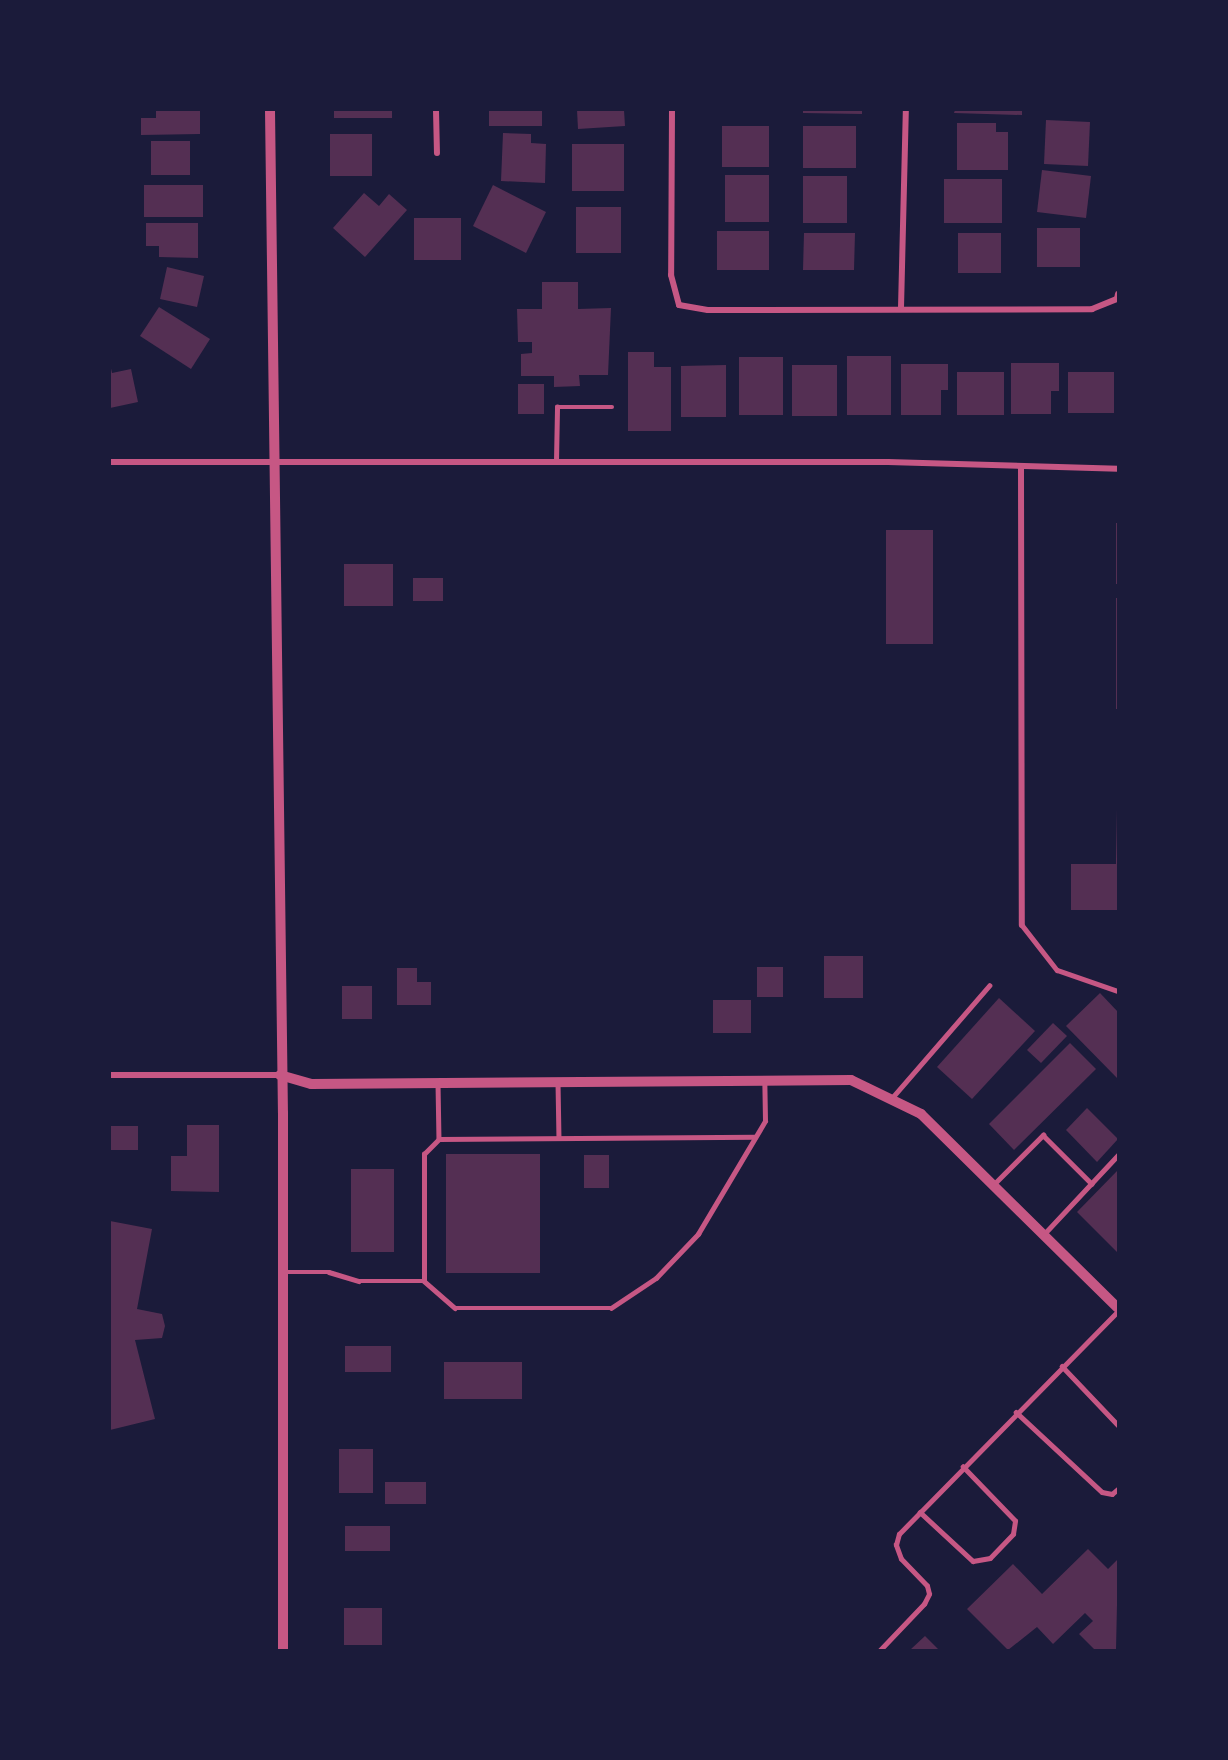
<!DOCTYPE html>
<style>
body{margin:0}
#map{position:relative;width:1228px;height:1760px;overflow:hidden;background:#1b1b3a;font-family:Inter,sans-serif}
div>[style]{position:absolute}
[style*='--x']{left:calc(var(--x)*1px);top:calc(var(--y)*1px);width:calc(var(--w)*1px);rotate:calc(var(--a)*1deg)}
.building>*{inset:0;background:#542f53}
.service>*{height:4.5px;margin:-2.25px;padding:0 2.25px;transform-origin:2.25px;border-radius:2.25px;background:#c65784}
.minor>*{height:6px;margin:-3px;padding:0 3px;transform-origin:3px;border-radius:3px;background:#c65784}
.tertiary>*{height:10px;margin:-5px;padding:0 5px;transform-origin:5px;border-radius:5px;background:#c65784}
span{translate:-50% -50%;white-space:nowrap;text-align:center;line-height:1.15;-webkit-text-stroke:4.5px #1b1b3a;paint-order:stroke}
.frame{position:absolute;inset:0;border:111px solid #1b1b3a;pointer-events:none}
</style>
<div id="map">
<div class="building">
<div style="clip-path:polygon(156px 110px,200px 110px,200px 134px,141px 135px,141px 118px,156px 118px)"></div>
<div style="clip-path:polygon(334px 110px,392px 110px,392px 118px,334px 118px)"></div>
<div style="clip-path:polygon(489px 110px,542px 110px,542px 126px,489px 126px)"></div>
<div style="clip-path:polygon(577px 110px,624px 110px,625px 126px,578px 129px)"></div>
<div style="clip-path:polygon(803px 110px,862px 110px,862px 114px,803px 113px)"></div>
<div style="clip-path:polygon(955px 110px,1022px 110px,1022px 115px,954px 113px)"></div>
<div style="clip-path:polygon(1046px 120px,1090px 122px,1088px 166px,1044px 164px)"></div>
<div style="clip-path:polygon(957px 123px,996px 123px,996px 132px,1008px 132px,1008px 170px,957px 170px)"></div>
<div style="clip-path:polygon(722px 126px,769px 126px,769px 167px,722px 167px)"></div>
<div style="clip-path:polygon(803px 126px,856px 126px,856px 168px,803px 168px)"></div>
<div style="clip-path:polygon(503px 133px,531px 134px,531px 143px,546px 144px,545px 183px,501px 181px)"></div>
<div style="clip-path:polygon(330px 134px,372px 134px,372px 176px,330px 176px)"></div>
<div style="clip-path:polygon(151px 141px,190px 141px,190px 175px,151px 175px)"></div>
<div style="clip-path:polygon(572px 144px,624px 144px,624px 191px,572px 191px)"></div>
<div style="clip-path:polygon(1042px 170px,1091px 176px,1086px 218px,1037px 212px)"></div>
<div style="clip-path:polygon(725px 175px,769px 175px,769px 222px,725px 222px)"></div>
<div style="clip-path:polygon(803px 176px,847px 176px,847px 223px,803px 223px)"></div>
<div style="clip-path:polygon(944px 179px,1002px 179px,1002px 223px,944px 223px)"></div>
<div style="clip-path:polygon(144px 185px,203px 185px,203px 217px,144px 217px)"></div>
<div style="clip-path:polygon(493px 185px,546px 212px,526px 253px,473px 226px)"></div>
<div style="clip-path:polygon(364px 193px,379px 206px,389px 194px,407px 210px,365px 257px,333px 228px)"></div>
<div style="clip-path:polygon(576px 207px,621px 207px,621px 253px,576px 253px)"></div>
<div style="clip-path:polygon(414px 218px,461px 218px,461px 260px,414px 260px)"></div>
<div style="clip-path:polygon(146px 223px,198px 223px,198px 258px,159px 257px,159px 246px,146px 246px)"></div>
<div style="clip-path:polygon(1037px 228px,1080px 228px,1080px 267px,1037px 267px)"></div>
<div style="clip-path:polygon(717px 231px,769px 231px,769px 270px,717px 270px)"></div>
<div style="clip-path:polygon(804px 233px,855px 233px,854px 270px,803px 270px)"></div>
<div style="clip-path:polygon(958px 233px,1001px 233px,1001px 273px,958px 273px)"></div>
<div style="clip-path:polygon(167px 267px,204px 276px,197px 307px,160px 299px)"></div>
<div style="clip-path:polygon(542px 282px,578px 282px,578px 309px,611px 308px,608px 375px,579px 375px,580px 386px,554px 387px,554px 376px,521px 376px,521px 354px,532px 353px,532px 342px,518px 342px,517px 309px,542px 309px)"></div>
<div style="clip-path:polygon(159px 307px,210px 339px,191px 369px,140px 336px)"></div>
<div style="clip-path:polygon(628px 352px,654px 352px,654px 367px,671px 367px,671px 431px,628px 431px)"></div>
<div style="clip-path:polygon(847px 356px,891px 356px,891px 415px,847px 415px)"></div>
<div style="clip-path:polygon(739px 357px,783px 357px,783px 415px,739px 415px)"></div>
<div style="clip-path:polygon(1011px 363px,1059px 363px,1059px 391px,1051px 391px,1051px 414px,1011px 414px)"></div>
<div style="clip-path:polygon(110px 364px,112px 373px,131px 369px,138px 402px,110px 408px)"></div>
<div style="clip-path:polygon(901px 364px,948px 364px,948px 390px,941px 390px,941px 415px,901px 415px)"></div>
<div style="clip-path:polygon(726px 365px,726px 417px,681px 417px,681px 366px)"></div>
<div style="clip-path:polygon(792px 365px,837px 365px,837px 416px,792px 416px)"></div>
<div style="clip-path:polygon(957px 372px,1004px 372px,1004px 415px,957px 415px)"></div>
<div style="clip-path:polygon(1068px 372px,1114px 372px,1114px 413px,1068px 413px)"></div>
<div style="clip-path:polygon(518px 384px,544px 384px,544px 414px,518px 414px)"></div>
<div style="clip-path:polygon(1116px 523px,1118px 523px,1118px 584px,1116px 584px)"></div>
<div style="clip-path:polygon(886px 530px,933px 530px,933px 644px,886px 644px)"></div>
<div style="clip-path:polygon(344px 564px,393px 564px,393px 606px,344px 606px)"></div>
<div style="clip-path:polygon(413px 578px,443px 578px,443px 601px,413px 601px)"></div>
<div style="clip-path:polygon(1116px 598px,1118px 598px,1118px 709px,1116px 709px)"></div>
<div style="clip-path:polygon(1116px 808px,1118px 910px,1071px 910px,1071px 864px,1116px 864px)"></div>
<div style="clip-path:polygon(824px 956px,863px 956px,863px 998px,824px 998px)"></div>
<div style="clip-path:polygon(757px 967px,783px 967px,783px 997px,757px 997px)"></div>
<div style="clip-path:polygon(397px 968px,417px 968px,417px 982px,431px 982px,431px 1005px,397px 1005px)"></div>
<div style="clip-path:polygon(342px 986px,372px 986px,372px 1019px,342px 1019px)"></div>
<div style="clip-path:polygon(1100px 993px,1118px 1012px,1118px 1079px,1066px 1026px)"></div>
<div style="clip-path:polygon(999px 998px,1035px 1031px,972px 1099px,937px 1067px)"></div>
<div style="clip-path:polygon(713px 1000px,751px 1000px,751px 1033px,713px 1033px)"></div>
<div style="clip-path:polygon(1053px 1023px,1067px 1036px,1041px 1063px,1027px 1050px)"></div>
<div style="clip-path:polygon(1070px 1043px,1096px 1069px,1014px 1150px,989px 1124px)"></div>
<div style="clip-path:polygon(1087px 1108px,1118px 1139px,1097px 1162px,1066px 1130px)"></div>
<div style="clip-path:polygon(187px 1125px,219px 1125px,219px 1192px,171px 1191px,171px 1156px,187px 1156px)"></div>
<div style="clip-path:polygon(110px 1126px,138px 1126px,138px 1150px,110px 1150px)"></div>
<div style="clip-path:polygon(446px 1154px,540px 1154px,540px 1273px,446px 1273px)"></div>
<div style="clip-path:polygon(584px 1155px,609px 1155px,609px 1188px,584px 1188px)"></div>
<div style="clip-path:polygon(351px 1169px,394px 1169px,394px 1252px,351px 1252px)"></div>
<div style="clip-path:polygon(1118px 1170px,1118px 1253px,1077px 1212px)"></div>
<div style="clip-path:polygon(110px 1221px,152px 1229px,137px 1309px,162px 1314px,165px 1326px,162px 1338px,135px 1340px,155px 1419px,110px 1430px)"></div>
<div style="clip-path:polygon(345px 1346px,391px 1346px,391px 1372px,345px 1372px)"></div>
<div style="clip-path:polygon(444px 1362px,522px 1362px,522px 1399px,444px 1399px)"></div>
<div style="clip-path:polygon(339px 1449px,373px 1449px,373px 1493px,339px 1493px)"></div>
<div style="clip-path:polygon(385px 1482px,426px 1482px,426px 1504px,385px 1504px)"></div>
<div style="clip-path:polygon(345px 1526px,390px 1526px,390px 1551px,345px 1551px)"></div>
<div style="clip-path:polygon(1088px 1549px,1108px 1569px,1118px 1559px,1116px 1650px,1095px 1650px,1079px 1634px,1093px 1621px,1085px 1613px,1053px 1644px,1037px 1627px,1008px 1650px,967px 1609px,1013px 1564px,1042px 1594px)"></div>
<div style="clip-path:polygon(344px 1608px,382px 1608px,382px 1645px,344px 1645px)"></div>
<div style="clip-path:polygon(925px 1636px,939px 1650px,910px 1650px)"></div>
</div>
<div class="service">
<div style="--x:556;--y:461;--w:54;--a:-88.9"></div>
<div style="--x:557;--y:407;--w:55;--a:0"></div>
<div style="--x:1022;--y:925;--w:57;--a:52.1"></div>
<div style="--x:1057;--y:970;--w:65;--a:19"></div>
<div style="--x:558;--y:1082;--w:56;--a:89"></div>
<div style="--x:438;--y:1083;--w:56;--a:89"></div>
<div style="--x:891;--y:1099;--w:150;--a:-49.1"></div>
<div style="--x:993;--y:1185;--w:71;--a:-45"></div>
<div style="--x:1043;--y:1135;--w:69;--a:45"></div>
<div style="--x:1044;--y:1234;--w:108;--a:-46.9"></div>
<div style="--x:283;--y:1272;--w:46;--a:0"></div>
<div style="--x:329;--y:1272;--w:31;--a:17"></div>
<div style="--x:359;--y:1281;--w:65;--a:0"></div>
<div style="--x:424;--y:1281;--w:41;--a:41.1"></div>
<div style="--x:455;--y:1308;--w:156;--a:0"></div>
<div style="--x:611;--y:1308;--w:54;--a:-33.7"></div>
<div style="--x:656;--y:1278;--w:61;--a:-46.3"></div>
<div style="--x:698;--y:1234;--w:131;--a:-59.3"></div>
<div style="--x:765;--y:1121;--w:39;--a:-91"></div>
<div style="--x:424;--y:1281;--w:127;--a:-90"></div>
<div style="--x:424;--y:1154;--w:21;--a:-45"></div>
<div style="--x:439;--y:1139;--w:316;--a:-0.4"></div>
<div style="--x:1062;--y:1366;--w:81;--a:46.5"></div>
<div style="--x:1016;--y:1412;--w:117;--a:42.9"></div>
<div style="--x:1102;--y:1492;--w:10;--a:11"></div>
<div style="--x:1112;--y:1494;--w:8;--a:-40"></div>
<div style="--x:920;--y:1512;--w:72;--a:42.8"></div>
<div style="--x:973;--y:1561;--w:17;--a:-10"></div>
<div style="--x:990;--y:1558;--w:33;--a:-46"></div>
<div style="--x:1013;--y:1534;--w:13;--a:-81"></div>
<div style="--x:1015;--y:1521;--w:75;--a:-133.9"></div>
<div style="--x:880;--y:1650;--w:64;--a:-46.3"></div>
<div style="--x:924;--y:1604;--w:11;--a:-63"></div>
<div style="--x:929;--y:1594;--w:8;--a:-104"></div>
<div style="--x:927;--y:1586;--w:37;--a:-134"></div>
<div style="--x:901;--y:1559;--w:15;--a:-110"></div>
<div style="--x:896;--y:1545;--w:11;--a:-75"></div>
<div style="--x:899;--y:1534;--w:313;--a:-45.5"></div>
</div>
<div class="minor">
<div style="--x:436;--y:110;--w:43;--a:88.7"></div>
<div style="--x:672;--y:110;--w:165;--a:90.3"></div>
<div style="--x:671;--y:275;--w:31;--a:75"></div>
<div style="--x:679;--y:305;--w:29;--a:10"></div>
<div style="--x:708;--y:310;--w:384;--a:-0.1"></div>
<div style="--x:1092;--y:309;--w:27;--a:-22"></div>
<div style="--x:1117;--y:299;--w:5;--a:-79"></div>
<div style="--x:901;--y:308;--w:198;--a:-88.6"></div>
<div style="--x:110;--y:462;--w:778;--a:0"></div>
<div style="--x:888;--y:462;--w:230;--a:1.7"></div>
<div style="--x:1021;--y:468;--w:457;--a:89.9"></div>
<div style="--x:110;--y:1075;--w:170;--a:0"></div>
</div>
<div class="tertiary">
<div style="--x:270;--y:110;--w:1003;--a:89.26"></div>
<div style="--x:283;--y:1113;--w:537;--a:90"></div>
<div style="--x:280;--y:1075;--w:32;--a:16"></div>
<div style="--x:311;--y:1084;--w:540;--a:-0.42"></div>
<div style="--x:851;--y:1080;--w:78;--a:25.9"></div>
<div style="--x:921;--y:1114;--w:276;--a:44.6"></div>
</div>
<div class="frame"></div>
</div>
